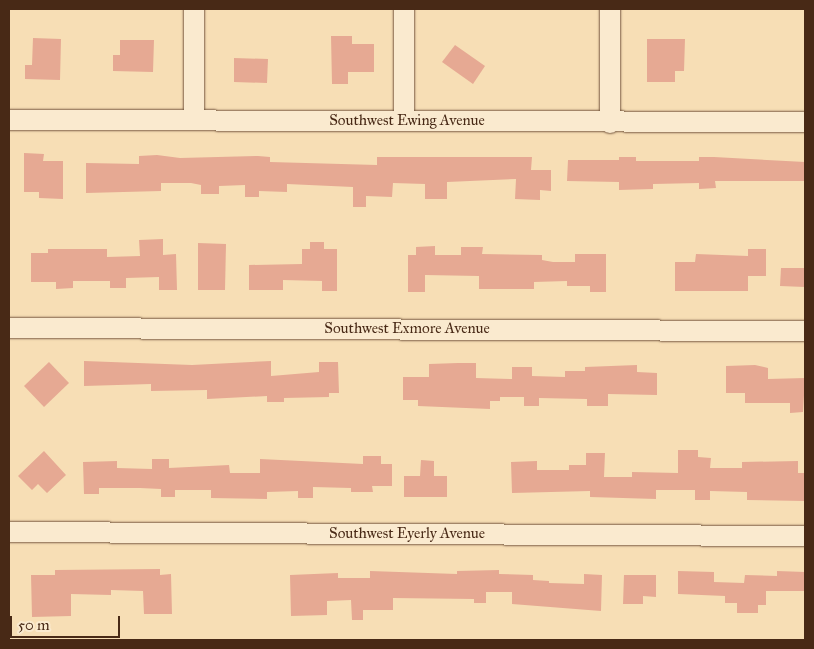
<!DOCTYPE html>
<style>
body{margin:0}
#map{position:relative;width:814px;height:649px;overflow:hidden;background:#f7deb5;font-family:"IM FELL Great Primer",serif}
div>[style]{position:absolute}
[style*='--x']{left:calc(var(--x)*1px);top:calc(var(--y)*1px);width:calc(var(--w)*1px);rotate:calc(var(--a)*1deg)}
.building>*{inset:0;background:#e6a993}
.roads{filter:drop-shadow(0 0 1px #74563e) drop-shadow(0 0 1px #74563e)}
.minor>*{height:20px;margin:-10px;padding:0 10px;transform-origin:10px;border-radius:10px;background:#faeacf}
span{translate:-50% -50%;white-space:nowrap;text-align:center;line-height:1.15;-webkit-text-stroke:4px #faeacf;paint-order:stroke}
.street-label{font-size:15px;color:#482916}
.frame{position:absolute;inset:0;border:10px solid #482916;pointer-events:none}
.scale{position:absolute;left:10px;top:616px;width:110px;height:22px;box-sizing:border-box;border:2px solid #482916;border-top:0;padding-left:6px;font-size:15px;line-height:18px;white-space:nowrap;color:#482916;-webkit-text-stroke:4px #faeacf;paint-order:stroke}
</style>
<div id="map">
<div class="building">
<div style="clip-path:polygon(331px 36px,352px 36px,352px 44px,374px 44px,374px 72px,348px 72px,348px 84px,332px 84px)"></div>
<div style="clip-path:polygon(33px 38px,61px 39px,60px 80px,25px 79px,25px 65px,32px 65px)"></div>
<div style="clip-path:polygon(647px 39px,685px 39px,684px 71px,675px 71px,675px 82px,647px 82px)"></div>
<div style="clip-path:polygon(120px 40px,154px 40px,153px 72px,113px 71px,113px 55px,120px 55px)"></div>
<div style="clip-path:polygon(455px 45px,485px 66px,473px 84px,442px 62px)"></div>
<div style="clip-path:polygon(234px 58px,268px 59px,267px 83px,234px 82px)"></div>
<div style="clip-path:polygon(24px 153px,44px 154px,43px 161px,63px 161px,63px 199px,39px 198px,39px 192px,24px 192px)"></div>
<div style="clip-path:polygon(157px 155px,180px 158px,258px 156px,270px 157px,270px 162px,377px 165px,377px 157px,532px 157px,531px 170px,551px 170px,551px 191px,540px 190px,540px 200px,515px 199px,516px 179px,447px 182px,447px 199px,425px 199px,425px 184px,393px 183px,392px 197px,366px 196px,366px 207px,353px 207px,353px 187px,287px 184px,287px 192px,259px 191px,259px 197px,245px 197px,245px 185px,219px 186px,219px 194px,201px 194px,201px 185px,191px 183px,161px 183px,161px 191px,86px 193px,86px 163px,139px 164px,139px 156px)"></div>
<div style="clip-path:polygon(619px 157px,636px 157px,636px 161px,699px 161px,699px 157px,714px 157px,805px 162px,805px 181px,715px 181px,716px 188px,699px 189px,699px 183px,653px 184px,653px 189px,619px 190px,619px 182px,567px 181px,568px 160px,619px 160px)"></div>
<div style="clip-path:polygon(163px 239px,163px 255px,176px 254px,177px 290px,159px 290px,159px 277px,126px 278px,126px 288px,110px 288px,110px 281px,73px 281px,73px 288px,56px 289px,56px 282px,31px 282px,31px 253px,48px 253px,48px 249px,107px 249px,107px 257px,140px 256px,139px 240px)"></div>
<div style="clip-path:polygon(310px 242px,324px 242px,324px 249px,337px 249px,337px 291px,322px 291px,322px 281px,283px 280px,283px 290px,249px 290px,249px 265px,302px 264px,302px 249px,310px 249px)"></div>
<div style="clip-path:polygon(198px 243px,226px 244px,225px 290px,198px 290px)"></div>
<div style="clip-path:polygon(435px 246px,435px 255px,461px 255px,461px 247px,483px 247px,482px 254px,542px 255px,542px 260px,553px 262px,575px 262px,575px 254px,606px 254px,606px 292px,590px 292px,590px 286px,567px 286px,567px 281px,534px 282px,534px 289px,479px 289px,479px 276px,425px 275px,425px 292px,408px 292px,408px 255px,416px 255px,416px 247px)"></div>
<div style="clip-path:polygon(748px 249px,766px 249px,766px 276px,748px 276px,748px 291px,675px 291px,675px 262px,695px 262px,696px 254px,748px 256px)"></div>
<div style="clip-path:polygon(781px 268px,805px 268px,805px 287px,780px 286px)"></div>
<div style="clip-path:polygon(84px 361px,192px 365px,271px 361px,271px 376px,319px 372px,319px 362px,338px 362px,339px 393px,329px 393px,329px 397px,284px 398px,284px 402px,267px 402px,267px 396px,207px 399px,207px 390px,151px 391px,151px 384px,84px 386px)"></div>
<div style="clip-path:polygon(49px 362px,69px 383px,44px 407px,24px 386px)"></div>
<div style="clip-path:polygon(458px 363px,476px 363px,476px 378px,512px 379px,512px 367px,532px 367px,532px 376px,565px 377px,565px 371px,585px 371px,585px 367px,637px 365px,637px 372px,657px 373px,657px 395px,608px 394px,608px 406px,587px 406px,587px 399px,539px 398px,539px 406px,524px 406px,524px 397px,500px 397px,500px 401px,490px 401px,490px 409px,418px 406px,418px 400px,403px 400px,403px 377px,429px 377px,429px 364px)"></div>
<div style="clip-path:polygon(755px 365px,768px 368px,768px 379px,805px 378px,803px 412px,790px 413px,790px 403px,745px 403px,745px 393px,726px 393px,726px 366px)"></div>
<div style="clip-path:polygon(678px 450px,698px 450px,698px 457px,711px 458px,710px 468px,742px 468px,742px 462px,798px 461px,798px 473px,805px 473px,805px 501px,747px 500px,747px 492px,710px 491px,710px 500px,695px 500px,695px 490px,656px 490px,656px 499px,590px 497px,590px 491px,512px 493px,511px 462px,537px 461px,537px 470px,569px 470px,569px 465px,586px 465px,586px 453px,605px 453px,604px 477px,632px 477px,632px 472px,678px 473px)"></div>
<div style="clip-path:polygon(44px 451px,66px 475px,47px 493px,38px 484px,32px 490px,18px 476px)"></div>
<div style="clip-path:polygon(363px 456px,381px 456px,381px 464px,392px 464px,392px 486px,372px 486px,373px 492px,351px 492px,351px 488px,313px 487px,313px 498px,298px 498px,298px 491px,267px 492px,267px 499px,211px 498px,211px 490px,175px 490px,175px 497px,161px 497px,161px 489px,140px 488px,99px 488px,99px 494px,84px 494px,83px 462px,117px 461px,117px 468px,152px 469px,152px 459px,169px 459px,169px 468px,229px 465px,230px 473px,260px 473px,260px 459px,363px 464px)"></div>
<div style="clip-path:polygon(421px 460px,434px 461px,434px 476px,447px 476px,447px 497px,404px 497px,404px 476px,420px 476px)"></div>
<div style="clip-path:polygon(160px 569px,160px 575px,171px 574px,172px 614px,144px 614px,143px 591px,111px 590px,111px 595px,71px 594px,71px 616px,32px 617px,31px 575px,55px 575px,55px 570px)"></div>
<div style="clip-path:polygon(499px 570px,499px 574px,533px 575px,533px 580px,549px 581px,549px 583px,584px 584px,584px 574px,602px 575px,601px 611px,512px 604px,512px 592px,486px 592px,486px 603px,474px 603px,474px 599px,393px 598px,393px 610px,363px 610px,363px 620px,352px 620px,351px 600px,327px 601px,327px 615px,291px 616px,290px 575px,338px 573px,338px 578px,370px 578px,370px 571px,457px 574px,457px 571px)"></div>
<div style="clip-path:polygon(678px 571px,714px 572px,714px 582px,744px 583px,745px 575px,777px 576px,777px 571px,805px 572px,805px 591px,766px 591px,766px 605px,758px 605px,758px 613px,737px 613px,737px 603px,725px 603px,725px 596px,678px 594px)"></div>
<div style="clip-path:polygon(624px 575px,656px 575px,656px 597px,643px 596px,643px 604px,623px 604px)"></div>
</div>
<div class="roads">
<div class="minor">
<div style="--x:404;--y:9;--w:112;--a:90"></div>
<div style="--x:9;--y:120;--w:796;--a:0.14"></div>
<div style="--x:194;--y:120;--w:111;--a:-90"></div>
<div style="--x:610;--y:123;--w:114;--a:-90"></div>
<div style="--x:9;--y:328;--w:796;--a:0.22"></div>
<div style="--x:9;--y:532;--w:796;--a:0.29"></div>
</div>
</div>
<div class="street-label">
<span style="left:407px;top:121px">Southwest Ewing Avenue</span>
<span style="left:407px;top:329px">Southwest Exmore Avenue</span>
<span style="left:407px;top:534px">Southwest Eyerly Avenue</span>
</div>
<div class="frame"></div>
<div class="scale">50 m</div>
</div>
